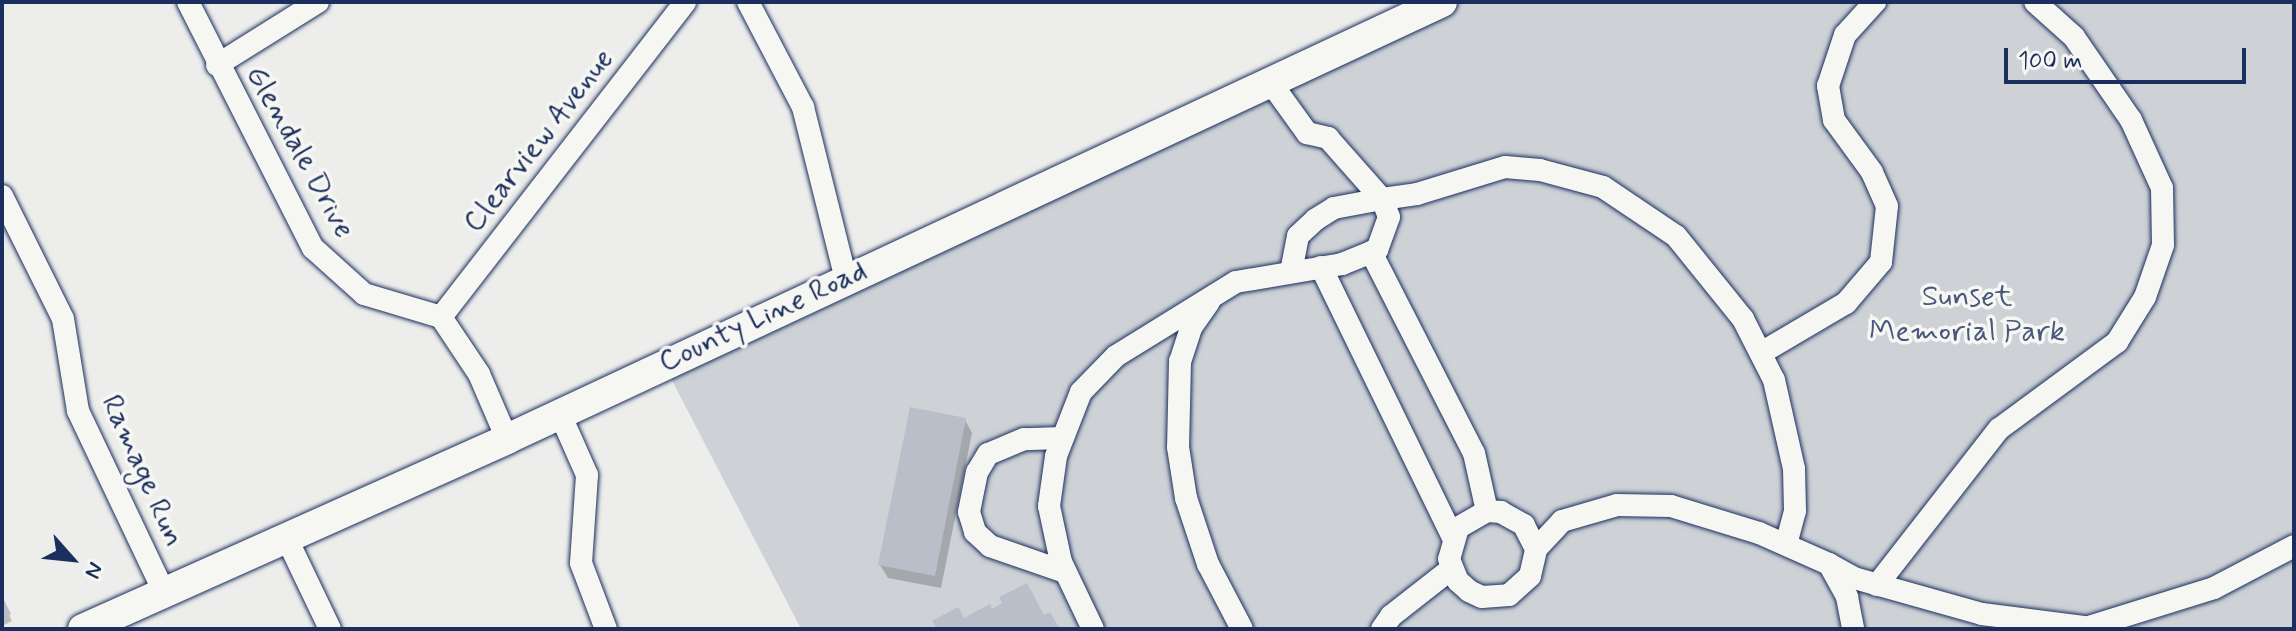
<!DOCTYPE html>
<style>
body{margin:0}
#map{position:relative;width:2296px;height:631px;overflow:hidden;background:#edeeec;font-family:Mynerve,sans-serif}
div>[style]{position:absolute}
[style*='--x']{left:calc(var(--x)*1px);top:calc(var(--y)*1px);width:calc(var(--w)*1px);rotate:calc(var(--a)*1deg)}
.green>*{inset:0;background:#ced2d7}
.shadow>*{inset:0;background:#0003}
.building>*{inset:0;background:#b9bfc8}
.roads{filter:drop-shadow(0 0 2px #1b2f5e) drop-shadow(0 0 2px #1b2f5e)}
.minor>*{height:22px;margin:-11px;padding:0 11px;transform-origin:11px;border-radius:11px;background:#f6f6f2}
.major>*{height:30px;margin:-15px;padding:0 15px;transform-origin:15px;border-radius:15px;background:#f6f6f2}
span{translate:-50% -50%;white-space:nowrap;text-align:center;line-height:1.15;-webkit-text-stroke:7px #f6f6f2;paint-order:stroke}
.street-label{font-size:30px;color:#1b2f5e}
.park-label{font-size:30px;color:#48587c}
.frame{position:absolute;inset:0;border:4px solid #1b2f5e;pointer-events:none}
.north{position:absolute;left:32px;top:519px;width:80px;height:80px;-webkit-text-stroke:6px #f6f6f2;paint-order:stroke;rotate:117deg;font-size:22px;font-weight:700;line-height:32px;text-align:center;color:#1b2f5e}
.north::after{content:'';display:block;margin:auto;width:28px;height:36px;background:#1b2f5e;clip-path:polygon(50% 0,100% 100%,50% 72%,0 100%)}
.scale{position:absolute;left:2004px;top:48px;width:242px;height:36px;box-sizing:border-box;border:4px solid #1b2f5e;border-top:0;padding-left:10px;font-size:24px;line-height:28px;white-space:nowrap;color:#1b2f5e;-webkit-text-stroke:6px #f6f6f2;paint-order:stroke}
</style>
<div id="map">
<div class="green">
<div style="clip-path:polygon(1435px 2px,2294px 2px,2294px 629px,801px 629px,663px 363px)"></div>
</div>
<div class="shadow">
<div style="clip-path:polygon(965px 420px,972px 433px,941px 588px,888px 578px,880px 565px)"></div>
<div style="clip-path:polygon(2px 600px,12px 621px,2px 626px)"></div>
</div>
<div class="building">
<div style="clip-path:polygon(910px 407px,966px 418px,935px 576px,878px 565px)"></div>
<div style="clip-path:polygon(1027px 583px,1044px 615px,1050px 612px,1060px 629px,937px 629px,932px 621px,958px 607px,964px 618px,990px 604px,992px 609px,1002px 603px,999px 597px)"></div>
<div style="clip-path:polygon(2px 596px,11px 614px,2px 619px)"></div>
</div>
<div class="roads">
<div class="minor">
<div style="--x:188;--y:2;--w:276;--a:63.1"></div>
<div style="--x:313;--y:248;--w:69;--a:42"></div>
<div style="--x:364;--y:294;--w:80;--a:16.6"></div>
<div style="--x:441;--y:317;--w:69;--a:56.3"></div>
<div style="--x:479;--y:374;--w:71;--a:66.7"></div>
<div style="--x:748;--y:2;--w:119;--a:62.4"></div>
<div style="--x:803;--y:107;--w:177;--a:76"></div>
<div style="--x:217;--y:65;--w:119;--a:-32"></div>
<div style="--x:1271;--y:83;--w:62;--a:54.2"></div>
<div style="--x:1307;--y:133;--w:22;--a:13"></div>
<div style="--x:1328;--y:138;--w:81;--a:48.5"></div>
<div style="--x:1382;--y:199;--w:35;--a:-8"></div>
<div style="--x:1417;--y:194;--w:92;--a:-17.1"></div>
<div style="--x:1505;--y:167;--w:35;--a:5"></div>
<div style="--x:1540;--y:170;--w:65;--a:15.1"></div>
<div style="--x:1603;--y:187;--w:88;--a:33.9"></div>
<div style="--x:1676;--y:236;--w:107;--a:51.1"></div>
<div style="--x:1743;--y:319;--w:68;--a:63.1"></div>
<div style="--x:1774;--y:380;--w:91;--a:77.3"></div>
<div style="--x:1794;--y:469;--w:42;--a:88.6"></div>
<div style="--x:1795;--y:511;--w:34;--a:105"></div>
<div style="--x:2;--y:196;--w:137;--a:63.6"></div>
<div style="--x:63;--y:319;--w:93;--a:80.7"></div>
<div style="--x:78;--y:411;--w:200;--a:64.6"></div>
<div style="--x:1371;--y:252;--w:226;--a:62.9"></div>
<div style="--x:1474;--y:453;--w:59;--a:77.4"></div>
<div style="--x:1321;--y:267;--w:301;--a:64"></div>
<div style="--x:1209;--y:302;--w:32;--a:125"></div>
<div style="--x:1191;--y:328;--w:35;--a:108"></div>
<div style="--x:1180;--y:361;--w:86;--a:91.3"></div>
<div style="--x:1178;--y:447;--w:52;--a:81.1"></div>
<div style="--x:1186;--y:498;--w:70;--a:71.6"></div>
<div style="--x:1208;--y:564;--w:73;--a:62.4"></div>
<div style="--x:441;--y:317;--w:398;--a:-52.2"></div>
<div style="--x:1761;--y:353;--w:99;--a:-30.5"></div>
<div style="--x:1846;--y:303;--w:54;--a:-49.5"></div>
<div style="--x:1881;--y:262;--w:56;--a:-83.9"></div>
<div style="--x:1887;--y:206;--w:37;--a:-114"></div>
<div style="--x:1872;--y:172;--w:64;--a:-126.2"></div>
<div style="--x:1834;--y:120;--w:35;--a:-100"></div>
<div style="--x:1828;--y:86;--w:54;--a:-71.6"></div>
<div style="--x:1845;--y:35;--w:45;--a:-47.7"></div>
<div style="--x:560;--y:414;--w:67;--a:66.1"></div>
<div style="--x:587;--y:475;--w:88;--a:93.9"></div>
<div style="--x:581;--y:563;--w:71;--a:69.3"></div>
<div style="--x:1062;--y:438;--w:38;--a:178"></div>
<div style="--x:1024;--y:439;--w:39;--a:157"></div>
<div style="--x:988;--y:454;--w:21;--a:121"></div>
<div style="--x:977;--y:472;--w:41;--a:101.3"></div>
<div style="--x:969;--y:512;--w:21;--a:73"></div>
<div style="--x:975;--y:532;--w:21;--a:43"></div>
<div style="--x:990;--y:546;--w:79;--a:19.1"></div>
<div style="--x:286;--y:537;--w:102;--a:64.4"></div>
<div style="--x:1536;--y:549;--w:27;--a:-117"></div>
<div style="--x:1524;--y:525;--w:26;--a:-151"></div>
<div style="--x:1501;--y:512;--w:14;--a:-176"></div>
<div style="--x:1487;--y:511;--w:34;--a:150"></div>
<div style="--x:1458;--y:528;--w:32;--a:106"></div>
<div style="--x:1449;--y:559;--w:24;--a:68"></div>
<div style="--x:1458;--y:581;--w:15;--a:42"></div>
<div style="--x:1469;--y:591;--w:14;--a:25"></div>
<div style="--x:1482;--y:597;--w:27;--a:-4"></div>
<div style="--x:1509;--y:595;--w:28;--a:-42"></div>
<div style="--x:1530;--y:576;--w:28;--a:-77"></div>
<div style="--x:1536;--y:549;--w:38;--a:-47"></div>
<div style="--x:1562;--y:521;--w:57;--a:-16.2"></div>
<div style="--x:1617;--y:505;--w:54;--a:1.1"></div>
<div style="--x:1671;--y:506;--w:92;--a:17.1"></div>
<div style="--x:1759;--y:533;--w:77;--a:23.9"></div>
<div style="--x:1829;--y:564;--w:38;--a:61"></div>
<div style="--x:1847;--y:597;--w:33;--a:79"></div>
<div style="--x:1829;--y:564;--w:29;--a:29"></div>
<div style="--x:1854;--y:578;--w:133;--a:15.7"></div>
<div style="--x:1982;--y:614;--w:120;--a:7.2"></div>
<div style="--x:1877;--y:585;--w:198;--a:-52"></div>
<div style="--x:1999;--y:429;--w:147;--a:-36.4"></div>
<div style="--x:2117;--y:342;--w:53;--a:-58.1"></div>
<div style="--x:2145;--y:297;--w:55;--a:-70.9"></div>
<div style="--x:2163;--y:245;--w:57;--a:-91"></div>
<div style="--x:2162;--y:188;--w:75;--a:-114.5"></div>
<div style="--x:2131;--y:120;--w:101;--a:-124.5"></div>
<div style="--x:2074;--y:37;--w:52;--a:-138.1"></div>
<div style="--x:2092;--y:626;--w:128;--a:-17.3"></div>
<div style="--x:2214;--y:588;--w:90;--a:-27.7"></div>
<div style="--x:1093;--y:629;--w:74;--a:-115.5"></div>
<div style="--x:1061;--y:562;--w:57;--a:-102.1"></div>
<div style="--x:1049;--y:506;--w:50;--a:-82"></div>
<div style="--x:1056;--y:456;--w:69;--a:-68.7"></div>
<div style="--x:1081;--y:392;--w:50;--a:-45.8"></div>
<div style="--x:1116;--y:356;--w:141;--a:-31.7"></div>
<div style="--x:1236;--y:282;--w:108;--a:-9.6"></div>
<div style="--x:1342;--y:264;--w:38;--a:-22"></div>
<div style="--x:1377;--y:250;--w:35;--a:-70"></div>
<div style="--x:1389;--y:217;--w:19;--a:-111"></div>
<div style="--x:1382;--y:199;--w:49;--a:169.4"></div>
<div style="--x:1334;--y:208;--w:22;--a:148"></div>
<div style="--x:1315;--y:220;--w:23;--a:137"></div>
<div style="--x:1298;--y:236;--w:36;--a:101"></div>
<div style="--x:1382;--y:629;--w:16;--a:-55"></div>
<div style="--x:1391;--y:616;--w:76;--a:-38.1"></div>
</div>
<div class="major">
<div style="--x:83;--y:629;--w:465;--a:-24.1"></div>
<div style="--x:507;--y:439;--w:1032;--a:-25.05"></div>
</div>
</div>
<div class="street-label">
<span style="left:539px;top:141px;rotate:-52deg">Clearview Avenue</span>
<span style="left:300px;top:152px;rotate:61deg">Glendale Drive</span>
<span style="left:763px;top:317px;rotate:-25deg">County Line Road</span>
<span style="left:142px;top:471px;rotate:66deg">Ramage Run</span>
</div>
<div class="park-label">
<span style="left:1967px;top:314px">Sunset<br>Memorial Park</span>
</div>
<div class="frame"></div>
<div class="north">N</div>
<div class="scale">100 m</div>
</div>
